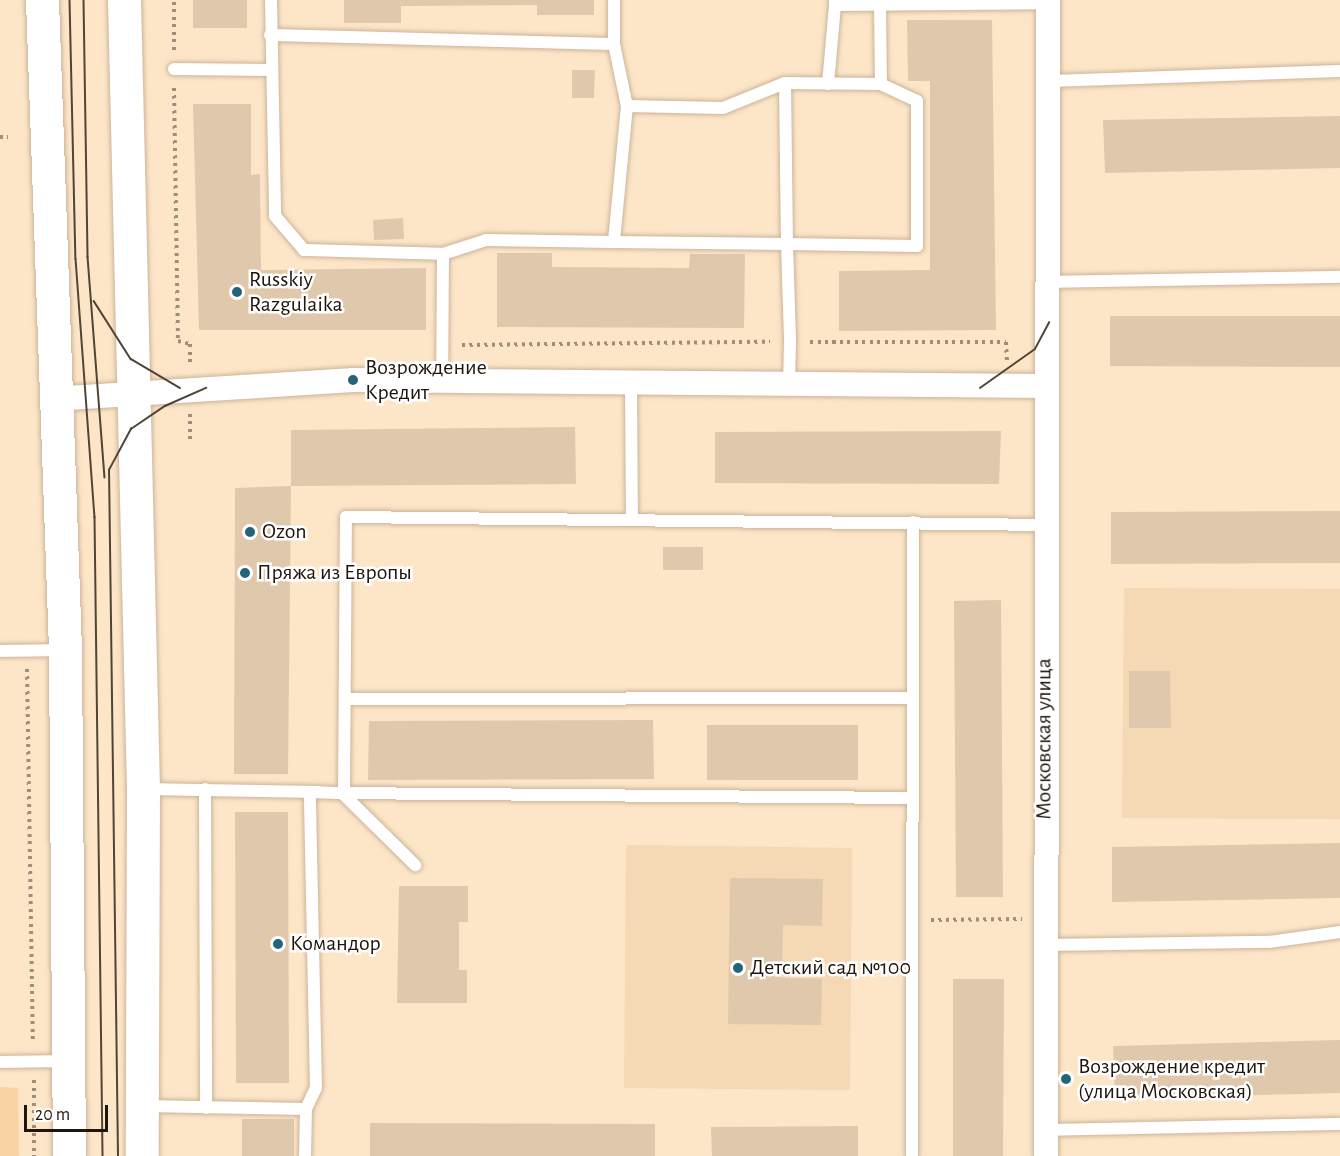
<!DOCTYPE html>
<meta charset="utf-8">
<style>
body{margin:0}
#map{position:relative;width:1340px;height:1156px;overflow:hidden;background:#fde5c8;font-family:"Alegreya Sans",sans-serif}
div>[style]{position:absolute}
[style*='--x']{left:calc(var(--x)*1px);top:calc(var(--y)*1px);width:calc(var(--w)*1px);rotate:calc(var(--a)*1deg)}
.built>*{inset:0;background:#f5d8b4}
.green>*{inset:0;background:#f9d3a4}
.building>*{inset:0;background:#e0c8ac}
.path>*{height:4px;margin-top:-2px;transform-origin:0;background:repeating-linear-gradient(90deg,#9f8e79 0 3px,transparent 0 7.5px)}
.roads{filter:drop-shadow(0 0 2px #cbb498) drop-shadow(0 0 2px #cbb498)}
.lane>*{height:12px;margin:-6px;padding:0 6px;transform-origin:6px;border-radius:6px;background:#fff}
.street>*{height:24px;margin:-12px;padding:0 12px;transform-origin:12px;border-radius:12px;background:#fff}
.highway>*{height:33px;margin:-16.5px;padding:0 16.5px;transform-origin:16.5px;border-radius:16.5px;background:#fff}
.tram>*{height:1.5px;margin:-0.75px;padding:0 0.75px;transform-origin:0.75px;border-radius:0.75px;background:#504436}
.dots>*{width:16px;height:16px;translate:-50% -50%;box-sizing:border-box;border:3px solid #fff;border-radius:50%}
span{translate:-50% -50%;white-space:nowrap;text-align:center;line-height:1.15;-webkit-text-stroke:5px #fff;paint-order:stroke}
.poi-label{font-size:22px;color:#1e160c}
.left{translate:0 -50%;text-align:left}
.street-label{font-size:22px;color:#1e160c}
.scale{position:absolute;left:24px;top:1105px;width:84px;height:27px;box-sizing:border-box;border:3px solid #1e160c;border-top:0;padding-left:8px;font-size:18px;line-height:21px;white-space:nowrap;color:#1e160c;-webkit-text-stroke:4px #fff;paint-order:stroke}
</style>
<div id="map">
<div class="built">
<div style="clip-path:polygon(1124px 588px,1340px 589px,1340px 819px,1122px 818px)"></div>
<div style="clip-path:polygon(626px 845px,852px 848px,850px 1090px,624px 1088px)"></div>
</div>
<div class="green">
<div style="clip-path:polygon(0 1087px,18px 1088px,19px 1156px,0 1156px)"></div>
</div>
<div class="building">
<div style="clip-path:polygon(193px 0,247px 0,247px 28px,193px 28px)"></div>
<div style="clip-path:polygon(344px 0,594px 0,594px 15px,537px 15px,537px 5px,401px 6px,401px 23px,344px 23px)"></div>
<div style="clip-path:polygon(907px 20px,992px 20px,996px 330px,839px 331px,839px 271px,930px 270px,930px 81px,908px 81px)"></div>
<div style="clip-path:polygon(572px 70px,595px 70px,594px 98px,572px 98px)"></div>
<div style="clip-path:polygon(193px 104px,251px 104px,251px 175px,260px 174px,261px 270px,426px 268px,426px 330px,199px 330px)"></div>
<div style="clip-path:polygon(1340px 116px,1340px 168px,1105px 173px,1103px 120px)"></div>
<div style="clip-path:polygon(403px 218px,404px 239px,374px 240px,373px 220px)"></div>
<div style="clip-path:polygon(497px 253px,552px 253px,552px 267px,689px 268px,690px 254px,745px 254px,744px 328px,497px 327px)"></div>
<div style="clip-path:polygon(1110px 316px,1340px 316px,1340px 367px,1110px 366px)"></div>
<div style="clip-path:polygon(575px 427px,576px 484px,291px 486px,291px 430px)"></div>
<div style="clip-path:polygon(1001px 431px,999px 484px,715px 483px,715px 432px)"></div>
<div style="clip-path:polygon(291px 486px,288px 774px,234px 774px,235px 488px)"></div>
<div style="clip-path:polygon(1340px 511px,1340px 563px,1111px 564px,1111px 512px)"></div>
<div style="clip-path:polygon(663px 547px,703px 547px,703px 570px,663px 570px)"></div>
<div style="clip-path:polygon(1001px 600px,1003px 897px,956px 897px,954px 601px)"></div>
<div style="clip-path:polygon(1129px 671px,1170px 671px,1171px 728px,1129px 728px)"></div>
<div style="clip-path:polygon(653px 720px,654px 779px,368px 780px,369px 721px)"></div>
<div style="clip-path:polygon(707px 725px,858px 725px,858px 780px,707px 780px)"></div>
<div style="clip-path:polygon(235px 812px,288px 812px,289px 1083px,236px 1083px)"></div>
<div style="clip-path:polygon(1340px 843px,1340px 898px,1112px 902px,1112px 847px)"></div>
<div style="clip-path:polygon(730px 878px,823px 879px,822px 926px,783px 925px,782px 978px,822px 979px,821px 1025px,728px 1024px)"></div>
<div style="clip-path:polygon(399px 886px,468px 886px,468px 922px,459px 922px,459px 970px,467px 970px,467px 1003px,397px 1003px)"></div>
<div style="clip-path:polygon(953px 979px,1004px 979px,1003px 1156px,953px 1156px)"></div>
<div style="clip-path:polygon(1340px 1040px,1340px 1093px,1115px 1099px,1113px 1046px)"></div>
<div style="clip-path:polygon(242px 1119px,294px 1119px,294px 1156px,242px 1156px)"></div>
<div style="clip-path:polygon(370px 1123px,655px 1124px,655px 1156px,370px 1156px)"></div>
<div style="clip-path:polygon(858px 1126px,858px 1156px,712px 1156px,711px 1127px)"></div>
</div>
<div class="path">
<div style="--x:174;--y:50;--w:50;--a:-90"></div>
<div style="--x:174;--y:88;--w:253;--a:89.1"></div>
<div style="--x:178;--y:341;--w:12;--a:14"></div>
<div style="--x:190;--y:344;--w:21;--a:90"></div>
<div style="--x:0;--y:137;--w:8;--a:0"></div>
<div style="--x:810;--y:342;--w:196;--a:0"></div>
<div style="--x:1006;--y:342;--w:19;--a:87"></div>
<div style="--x:462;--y:345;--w:308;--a:-0.6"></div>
<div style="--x:190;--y:414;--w:26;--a:90"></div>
<div style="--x:27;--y:669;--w:374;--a:89.1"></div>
<div style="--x:931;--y:920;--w:91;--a:-0.6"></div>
<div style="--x:34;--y:1080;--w:76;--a:90"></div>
</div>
<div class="roads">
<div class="lane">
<div style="--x:271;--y:0;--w:216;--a:88.9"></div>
<div style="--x:275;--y:216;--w:45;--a:49.5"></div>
<div style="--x:304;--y:250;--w:139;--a:1.6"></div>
<div style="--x:443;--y:254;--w:128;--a:90.4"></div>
<div style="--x:614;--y:0;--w:44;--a:90"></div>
<div style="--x:614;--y:44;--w:63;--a:78.2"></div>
<div style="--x:627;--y:106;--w:137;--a:95.5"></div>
<div style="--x:835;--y:0;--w:5;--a:90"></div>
<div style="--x:835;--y:5;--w:213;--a:-0.5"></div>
<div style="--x:880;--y:5;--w:79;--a:89.3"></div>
<div style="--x:270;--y:35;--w:344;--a:1.5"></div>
<div style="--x:174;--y:69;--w:96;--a:0.6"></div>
<div style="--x:1050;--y:81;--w:290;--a:-2"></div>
<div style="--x:828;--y:84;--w:79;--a:-84.9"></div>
<div style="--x:627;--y:106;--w:96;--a:1.2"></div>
<div style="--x:723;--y:108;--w:67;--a:-22"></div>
<div style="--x:443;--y:254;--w:45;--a:-18"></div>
<div style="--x:486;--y:240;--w:128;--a:0.9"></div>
<div style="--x:614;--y:242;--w:173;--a:0.7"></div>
<div style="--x:787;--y:244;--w:130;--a:0.9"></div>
<div style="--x:917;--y:246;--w:145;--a:-90"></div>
<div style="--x:917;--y:101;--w:40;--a:-155"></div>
<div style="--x:881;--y:84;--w:96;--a:-179.4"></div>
<div style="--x:785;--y:83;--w:161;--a:89.3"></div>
<div style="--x:787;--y:244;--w:98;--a:88.2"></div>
<div style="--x:790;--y:342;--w:44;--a:91.3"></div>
<div style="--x:1049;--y:282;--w:291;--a:-1"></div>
<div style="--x:631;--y:385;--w:132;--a:89.6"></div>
<div style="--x:0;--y:651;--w:64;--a:-0.9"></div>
<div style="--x:345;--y:699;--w:565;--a:-0.1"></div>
<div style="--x:143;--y:789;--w:175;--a:1"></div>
<div style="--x:205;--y:789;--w:319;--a:89.8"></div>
<div style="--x:310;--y:792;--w:34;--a:2"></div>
<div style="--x:344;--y:793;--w:276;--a:-89.6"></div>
<div style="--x:346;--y:517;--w:700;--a:0.65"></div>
<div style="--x:338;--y:793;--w:572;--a:0.5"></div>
<div style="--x:342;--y:793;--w:103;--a:44.6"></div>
<div style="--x:1045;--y:945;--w:224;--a:-0.8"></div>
<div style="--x:1269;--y:942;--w:72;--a:-8"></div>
<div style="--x:0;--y:1062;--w:68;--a:-0.8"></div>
<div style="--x:144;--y:1106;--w:162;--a:1.1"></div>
<div style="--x:306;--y:1109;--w:23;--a:-65"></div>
<div style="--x:316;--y:1088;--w:296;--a:-91.2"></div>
<div style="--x:1046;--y:1130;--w:294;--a:-1.2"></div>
<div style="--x:305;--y:1156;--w:47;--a:-88.8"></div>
<div style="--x:912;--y:1156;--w:634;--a:-89.91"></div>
</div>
<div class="street">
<div style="--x:52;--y:399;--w:302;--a:-3.6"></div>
<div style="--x:353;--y:380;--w:694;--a:0.5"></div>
<div style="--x:1046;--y:1156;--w:1156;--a:-89.9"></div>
</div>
<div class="highway">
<div style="--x:42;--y:0;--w:650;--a:87.97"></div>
<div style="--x:65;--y:650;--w:506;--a:89.55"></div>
<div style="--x:124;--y:0;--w:789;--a:88.62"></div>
<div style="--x:143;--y:789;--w:367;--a:90.2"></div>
</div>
</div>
<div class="tram">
<div style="--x:70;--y:0;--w:259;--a:88.7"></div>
<div style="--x:76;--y:259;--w:259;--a:85.8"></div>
<div style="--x:95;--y:517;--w:639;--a:89.28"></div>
<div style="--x:84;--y:0;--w:257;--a:89.1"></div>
<div style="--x:88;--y:257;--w:221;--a:85.6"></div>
<div style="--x:94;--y:301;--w:69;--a:57.5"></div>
<div style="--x:131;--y:359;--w:57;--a:30.6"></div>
<div style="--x:980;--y:388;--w:67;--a:-35.3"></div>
<div style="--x:1035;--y:349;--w:30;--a:-62"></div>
<div style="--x:118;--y:1156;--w:686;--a:-90.75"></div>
<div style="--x:109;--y:470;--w:47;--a:-61.8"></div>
<div style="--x:131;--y:429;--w:41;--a:-34.1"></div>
<div style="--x:165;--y:406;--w:45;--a:-23.7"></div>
</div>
<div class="dots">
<div style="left:237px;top:292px;background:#246479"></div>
<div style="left:353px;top:380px;background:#246479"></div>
<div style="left:250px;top:532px;background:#246479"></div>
<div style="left:245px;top:573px;background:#246479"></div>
<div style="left:278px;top:944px;background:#246479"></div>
<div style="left:738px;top:968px;background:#246479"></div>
<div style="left:1066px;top:1079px;background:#246479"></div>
</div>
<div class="poi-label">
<span class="left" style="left:249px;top:292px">Russkiy<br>Razgulaika</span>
<span class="left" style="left:365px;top:380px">Возрождение<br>Кредит</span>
<span class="left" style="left:262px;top:532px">Ozon</span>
<span class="left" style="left:257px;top:573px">Пряжа из Европы</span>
<span class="left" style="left:290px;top:944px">Командор</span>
<span class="left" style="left:750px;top:968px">Детский сад №100</span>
<span class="left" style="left:1078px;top:1079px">Возрождение кредит<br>(улица Московская)</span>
</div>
<div class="street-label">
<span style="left:1044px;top:739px;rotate:-90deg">Московская улица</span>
</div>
<div class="scale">20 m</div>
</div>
